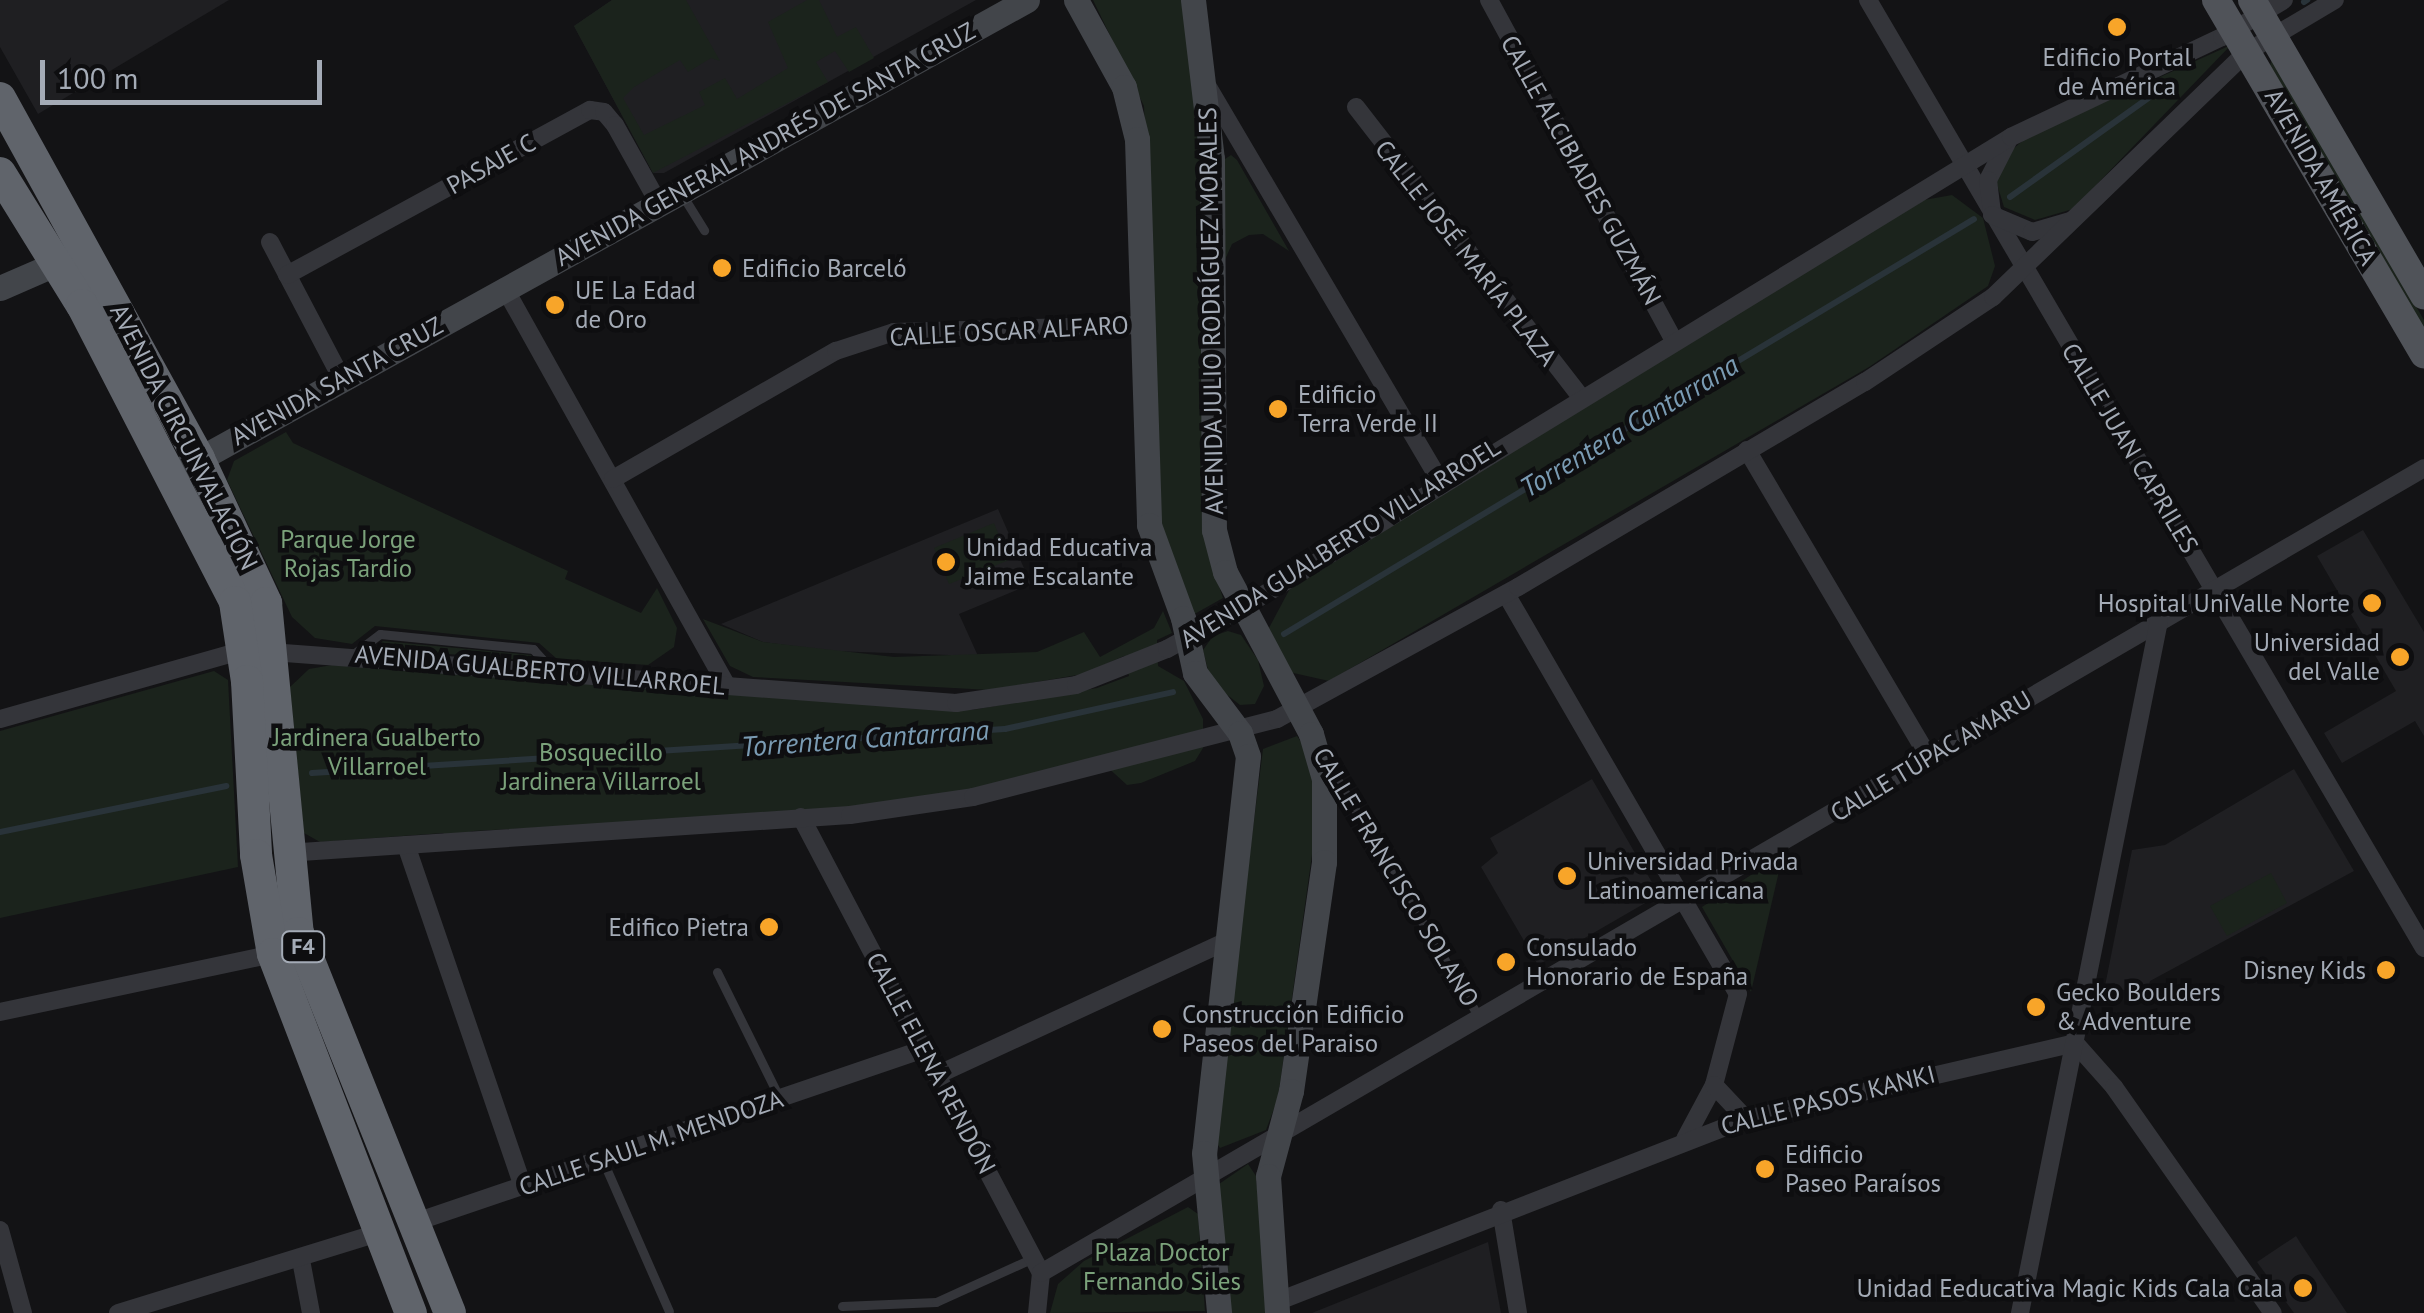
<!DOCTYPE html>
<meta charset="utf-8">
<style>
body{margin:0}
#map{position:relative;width:2424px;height:1313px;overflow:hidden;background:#131315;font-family:"PT Sans",sans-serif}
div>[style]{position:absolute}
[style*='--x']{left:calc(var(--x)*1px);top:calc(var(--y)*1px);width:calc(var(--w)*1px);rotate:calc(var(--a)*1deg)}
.built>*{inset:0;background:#1f1f22}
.green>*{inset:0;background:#1b231c}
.stream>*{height:6px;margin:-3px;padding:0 3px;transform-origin:3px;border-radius:3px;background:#293339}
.lane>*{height:9px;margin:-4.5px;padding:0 4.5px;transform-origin:4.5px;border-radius:4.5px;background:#34353a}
.street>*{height:18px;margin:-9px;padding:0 9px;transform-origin:9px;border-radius:9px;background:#34353a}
.secondary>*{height:25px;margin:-12.5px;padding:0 12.5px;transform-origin:12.5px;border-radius:12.5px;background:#42454a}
.primary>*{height:28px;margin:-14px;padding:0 14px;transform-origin:14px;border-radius:14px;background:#505359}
.highway>*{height:32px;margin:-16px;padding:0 16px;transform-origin:16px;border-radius:16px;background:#60646b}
.dots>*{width:28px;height:28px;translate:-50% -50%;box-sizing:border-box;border:5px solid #0e0e10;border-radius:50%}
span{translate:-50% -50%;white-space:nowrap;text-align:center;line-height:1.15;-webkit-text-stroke:9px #0e0e10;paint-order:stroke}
.shield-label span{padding:2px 8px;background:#0e0e10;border:2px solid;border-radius:8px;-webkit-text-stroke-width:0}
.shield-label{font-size:22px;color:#a4abb6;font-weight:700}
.poi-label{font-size:25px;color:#a4abb6}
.left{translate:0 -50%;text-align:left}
.right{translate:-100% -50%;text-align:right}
.street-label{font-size:25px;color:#a4abb6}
.park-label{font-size:25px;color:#7ba27b}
.water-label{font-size:28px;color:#7a9bb3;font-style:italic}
.scale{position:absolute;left:40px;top:60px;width:282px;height:45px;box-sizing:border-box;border:5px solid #a4abb6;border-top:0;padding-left:12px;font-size:30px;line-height:35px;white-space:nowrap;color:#a4abb6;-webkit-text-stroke:8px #0e0e10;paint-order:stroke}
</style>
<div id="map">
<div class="built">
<div style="clip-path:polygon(0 0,229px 0,38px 114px,0 47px)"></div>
<div style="clip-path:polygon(612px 0,976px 0,664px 173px,653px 173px,574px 26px)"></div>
<div style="clip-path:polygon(998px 509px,1031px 584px,959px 614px,978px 656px,831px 651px,763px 642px,721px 624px)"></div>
<div style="clip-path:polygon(2363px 530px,2424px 632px,2424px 736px,2415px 721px,2342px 763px,2324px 733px,2396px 691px,2317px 556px)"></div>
<div style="clip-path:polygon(2294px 769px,2354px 871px,2150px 981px,2147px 995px,2105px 986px,2132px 850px,2165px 845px)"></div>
<div style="clip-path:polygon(1592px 779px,1653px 884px,1647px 902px,1538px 965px,1481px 867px,1498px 853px,1490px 838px)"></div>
<div style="clip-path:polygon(2296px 1236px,2301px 1244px,2347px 1313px,2294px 1313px,2257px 1262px)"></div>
<div style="clip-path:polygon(1488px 1242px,1501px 1313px,1312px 1313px)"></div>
</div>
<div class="green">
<div style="clip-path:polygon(612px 0,686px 0,720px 61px,711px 58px,688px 72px,680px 60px,634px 87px,623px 98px,644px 135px,705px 105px,699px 92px,725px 78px,737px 99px,788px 68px,768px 22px,807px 0,819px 0,837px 37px,856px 27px,874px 58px,849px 72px,835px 51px,816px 62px,828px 82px,653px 173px,574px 26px)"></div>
<div style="clip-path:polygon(1093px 0,1182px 0,1199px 89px,1214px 571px,1223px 598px,1191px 616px,1159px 515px,1144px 106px)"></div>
<div style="clip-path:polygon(2231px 45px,2073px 209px,2035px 220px,2004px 207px,1996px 181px,2013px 149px,2027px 137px)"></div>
<div style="clip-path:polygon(2272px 58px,2424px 320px,2424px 330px,2270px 66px)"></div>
<div style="clip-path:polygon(1231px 155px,1237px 160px,1289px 251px,1263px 234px,1249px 235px,1232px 244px,1224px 262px,1222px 161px)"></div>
<div style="clip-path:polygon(1952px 195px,1983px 218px,1995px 266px,1988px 286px,1869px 367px,1329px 681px,1289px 672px,1269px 628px,1294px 581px,1924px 200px)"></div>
<div style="clip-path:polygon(286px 432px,293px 443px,568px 571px,565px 579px,641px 613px,657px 588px,677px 628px,674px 647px,648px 665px,557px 659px,539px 643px,375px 626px,352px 644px,315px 638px,292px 617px,227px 480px,234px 461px)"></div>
<div style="clip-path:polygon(994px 523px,1009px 560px,949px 584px,934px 548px)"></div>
<div style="clip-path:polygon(1163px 611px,1172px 633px,1157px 640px,1158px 666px,1184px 681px,1203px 719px,1203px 748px,1195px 761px,1141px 783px,1127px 785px,1104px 764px,974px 791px,791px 814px,473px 831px,448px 838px,443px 833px,320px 842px,304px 833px,290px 687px,309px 669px,332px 665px,972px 710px,1097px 688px,1129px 676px,1124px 656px,1083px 674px,990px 690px,753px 677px,730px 666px,703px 619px,763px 642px,894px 657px,1037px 652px,1084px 632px,1100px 657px,1154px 628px)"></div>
<div style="clip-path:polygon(1228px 631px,1241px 635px,1258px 660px,1264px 686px,1255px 704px,1240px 705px,1211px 682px,1203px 650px,1213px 636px)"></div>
<div style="clip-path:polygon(383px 641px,531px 655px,536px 661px,375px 648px)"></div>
<div style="clip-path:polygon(214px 671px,228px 680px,238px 867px,0 918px,0 731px)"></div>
<div style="clip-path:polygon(1297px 736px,1308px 752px,1316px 786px,1316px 826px,1278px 1098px,1266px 1130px,1220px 1148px,1214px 1139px,1263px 749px)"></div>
<div style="clip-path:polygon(1783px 854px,1751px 992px,1702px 907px)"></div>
<div style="clip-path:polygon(2271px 873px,2287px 903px,2227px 936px,2210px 906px)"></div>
<div style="clip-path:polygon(1248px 1164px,1256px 1176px,1268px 1313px,1228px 1313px,1219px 1184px)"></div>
<div style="clip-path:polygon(1188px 1207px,1198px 1214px,1205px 1311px,1050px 1313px,1058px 1284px,1084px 1261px)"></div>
</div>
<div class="stream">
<div style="--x:2304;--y:2;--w:4;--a:-34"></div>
<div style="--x:2010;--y:197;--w:177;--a:-35.6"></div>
<div style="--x:1284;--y:634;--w:805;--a:-31.02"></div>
<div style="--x:312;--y:773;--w:694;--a:-3.63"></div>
<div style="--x:1005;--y:729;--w:172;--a:-12.4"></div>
<div style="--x:0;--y:832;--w:231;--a:-11.5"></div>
</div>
<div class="lane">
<div style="--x:681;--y:193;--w:44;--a:58.1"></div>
<div style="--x:352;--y:655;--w:35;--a:-37"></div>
<div style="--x:380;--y:634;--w:154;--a:5.6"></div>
<div style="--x:533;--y:649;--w:30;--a:48"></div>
<div style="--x:1331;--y:769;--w:289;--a:59.2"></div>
<div style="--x:717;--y:972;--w:140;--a:63.6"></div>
<div style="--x:603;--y:1161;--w:164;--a:66.3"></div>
<div style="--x:842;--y:1306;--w:94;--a:-2.4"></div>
<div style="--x:936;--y:1302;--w:107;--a:-24.4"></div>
</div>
<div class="street">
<div style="--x:1489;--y:0;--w:386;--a:61.5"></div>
<div style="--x:1868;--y:0;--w:1099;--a:59.61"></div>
<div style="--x:1208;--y:87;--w:457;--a:59.5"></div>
<div style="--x:1356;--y:107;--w:366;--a:52.2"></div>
<div style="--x:2008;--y:141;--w:44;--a:117.1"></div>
<div style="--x:1988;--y:180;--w:35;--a:83"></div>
<div style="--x:1992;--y:215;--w:43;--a:23"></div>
<div style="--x:2032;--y:232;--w:40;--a:-16"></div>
<div style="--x:270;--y:242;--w:155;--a:62.3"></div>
<div style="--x:287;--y:275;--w:345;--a:-28.6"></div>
<div style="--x:590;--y:110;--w:14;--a:8"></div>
<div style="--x:604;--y:112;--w:17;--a:50"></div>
<div style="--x:615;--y:125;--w:88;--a:60.8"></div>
<div style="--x:504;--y:287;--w:455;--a:60.8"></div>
<div style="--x:1747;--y:450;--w:358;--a:59.4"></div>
<div style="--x:613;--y:479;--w:257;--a:-29.9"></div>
<div style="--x:836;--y:351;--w:61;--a:-18.1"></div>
<div style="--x:894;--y:332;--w:248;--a:-1.6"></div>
<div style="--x:1506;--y:594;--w:462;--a:59.9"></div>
<div style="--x:1738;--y:994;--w:94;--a:104.8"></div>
<div style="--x:1714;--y:1085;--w:61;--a:118.2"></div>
<div style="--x:0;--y:719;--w:254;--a:-15.8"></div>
<div style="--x:244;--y:650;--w:714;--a:4.26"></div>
<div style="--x:956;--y:703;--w:121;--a:-8.5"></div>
<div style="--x:1076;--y:685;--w:98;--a:-21.6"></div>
<div style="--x:1167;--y:649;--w:85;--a:-28.7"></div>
<div style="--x:1242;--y:608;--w:902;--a:-31.49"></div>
<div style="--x:2011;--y:137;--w:233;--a:-25.4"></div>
<div style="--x:2222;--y:37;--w:72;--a:-30.8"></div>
<div style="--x:801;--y:817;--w:515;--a:62.24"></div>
<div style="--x:1041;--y:1273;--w:40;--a:95.7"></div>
<div style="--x:406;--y:845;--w:361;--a:71.1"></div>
<div style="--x:286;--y:853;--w:565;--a:-3.85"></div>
<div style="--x:850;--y:815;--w:124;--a:-8.3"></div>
<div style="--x:973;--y:797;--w:314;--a:-14.4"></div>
<div style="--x:1277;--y:719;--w:275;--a:-28.7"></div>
<div style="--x:1518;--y:587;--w:403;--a:-30.6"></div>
<div style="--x:1865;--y:382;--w:154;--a:-33.6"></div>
<div style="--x:1993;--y:297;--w:353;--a:-44"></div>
<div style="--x:2247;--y:52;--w:102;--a:-30.6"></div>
<div style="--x:0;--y:1012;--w:279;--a:-12"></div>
<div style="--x:937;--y:1075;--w:319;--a:-24.8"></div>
<div style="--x:1714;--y:1085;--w:47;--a:46.7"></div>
<div style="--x:1501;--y:1210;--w:104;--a:80.6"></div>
<div style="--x:410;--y:1224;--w:543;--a:-18.8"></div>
<div style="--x:0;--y:1230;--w:86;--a:74.5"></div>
<div style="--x:301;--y:1260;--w:54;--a:79.3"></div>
<div style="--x:1041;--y:1273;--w:1600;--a:-30.2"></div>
<div style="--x:1276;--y:1302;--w:504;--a:-21.27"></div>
<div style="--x:1746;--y:1119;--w:338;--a:-13"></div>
<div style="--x:2075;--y:1043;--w:59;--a:48.4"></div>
<div style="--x:2114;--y:1087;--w:276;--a:54.9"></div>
<div style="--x:118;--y:1313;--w:279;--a:-17.1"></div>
<div style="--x:2020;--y:1313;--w:706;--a:-78.64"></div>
</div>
<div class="secondary">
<div style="--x:1076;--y:0;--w:99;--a:61.1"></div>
<div style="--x:1124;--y:87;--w:54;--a:76"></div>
<div style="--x:1137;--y:139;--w:386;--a:88.2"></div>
<div style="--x:1149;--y:525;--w:99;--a:69.9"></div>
<div style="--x:1183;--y:618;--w:56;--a:77.7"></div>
<div style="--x:1195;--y:673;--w:75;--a:53.1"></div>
<div style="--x:1240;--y:733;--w:24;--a:71"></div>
<div style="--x:1248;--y:756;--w:399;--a:96.3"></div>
<div style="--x:1204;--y:1153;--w:161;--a:84.6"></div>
<div style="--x:1193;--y:0;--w:160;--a:83.2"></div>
<div style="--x:1212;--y:159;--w:371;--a:89.7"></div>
<div style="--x:1214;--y:530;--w:43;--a:75.3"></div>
<div style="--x:1225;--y:572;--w:183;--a:62"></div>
<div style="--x:1311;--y:734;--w:47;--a:73.9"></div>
<div style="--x:1324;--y:779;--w:83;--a:90"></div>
<div style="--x:1324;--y:862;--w:231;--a:98.2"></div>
<div style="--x:1291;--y:1091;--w:88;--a:105.1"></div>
<div style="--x:1268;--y:1176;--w:137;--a:86.2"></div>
<div style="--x:0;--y:288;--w:58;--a:-23.5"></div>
<div style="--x:183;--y:468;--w:965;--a:-29.01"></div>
</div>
<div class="primary">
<div style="--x:2216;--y:0;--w:411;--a:59.6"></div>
<div style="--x:2252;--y:0;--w:342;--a:59.8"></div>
</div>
<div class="highway">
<div style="--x:0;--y:98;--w:412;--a:61.1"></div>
<div style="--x:199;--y:459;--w:159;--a:65"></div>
<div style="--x:266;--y:603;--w:332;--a:84.5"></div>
<div style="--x:298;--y:933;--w:409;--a:68.2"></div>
<div style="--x:0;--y:173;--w:155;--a:58.2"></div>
<div style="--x:82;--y:305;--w:334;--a:62.7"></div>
<div style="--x:235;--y:602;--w:80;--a:81.4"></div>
<div style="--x:247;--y:681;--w:174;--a:87"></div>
<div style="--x:256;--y:855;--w:100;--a:80.3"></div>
<div style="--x:273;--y:954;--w:385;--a:69"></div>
</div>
<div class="dots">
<div style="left:2117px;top:27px;background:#f8a529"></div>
<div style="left:722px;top:268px;background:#f8a529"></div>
<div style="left:555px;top:305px;background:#f8a529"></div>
<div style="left:1278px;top:409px;background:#f8a529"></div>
<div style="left:946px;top:562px;background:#f8a529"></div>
<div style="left:2372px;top:603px;background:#f8a529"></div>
<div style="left:2400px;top:657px;background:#f8a529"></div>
<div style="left:1567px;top:876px;background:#f8a529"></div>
<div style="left:769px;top:927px;background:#f8a529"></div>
<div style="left:1506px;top:962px;background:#f8a529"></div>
<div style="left:2386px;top:970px;background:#f8a529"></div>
<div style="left:2036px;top:1007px;background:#f8a529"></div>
<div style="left:1162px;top:1029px;background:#f8a529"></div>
<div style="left:1765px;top:1169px;background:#f8a529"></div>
<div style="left:2303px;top:1288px;background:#f8a529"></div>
</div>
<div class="shield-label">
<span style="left:303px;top:947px">F4</span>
</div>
<div class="poi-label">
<span style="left:2117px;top:72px">Edificio Portal<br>de América</span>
<span class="left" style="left:742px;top:268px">Edificio Barceló</span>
<span class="left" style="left:575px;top:305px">UE La Edad<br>de Oro</span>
<span class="left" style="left:1298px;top:409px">Edificio<br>Terra Verde II</span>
<span class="left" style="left:966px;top:562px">Unidad Educativa<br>Jaime Escalante</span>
<span class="right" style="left:2350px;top:603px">Hospital UniValle Norte</span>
<span class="right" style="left:2380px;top:657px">Universidad<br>del Valle</span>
<span class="left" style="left:1587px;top:876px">Universidad Privada<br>Latinoamericana</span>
<span class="right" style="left:749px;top:927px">Edifico Pietra</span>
<span class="left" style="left:1526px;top:962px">Consulado<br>Honorario de España</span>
<span class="right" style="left:2366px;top:970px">Disney Kids</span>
<span class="left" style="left:2056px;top:1007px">Gecko Boulders<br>&amp; Adventure</span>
<span class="left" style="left:1182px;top:1029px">Construcción Edificio<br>Paseos del Paraiso</span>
<span class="left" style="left:1785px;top:1169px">Edificio<br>Paseo Paraísos</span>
<span class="right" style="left:2283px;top:1288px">Unidad Eeducativa Magic Kids Cala Cala</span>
</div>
<div class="street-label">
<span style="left:765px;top:144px;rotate:-29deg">AVENIDA GENERAL ANDRÉS DE SANTA CRUZ</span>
<span style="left:491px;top:164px;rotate:-29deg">PASAJE C</span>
<span style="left:1581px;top:170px;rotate:61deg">CALLE ALCIBIADES GUZMÁN</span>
<span style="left:2321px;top:177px;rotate:60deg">AVENIDA AMÉRICA</span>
<span style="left:1466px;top:253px;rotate:52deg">CALLE JOSÉ MARÍA PLAZA</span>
<span style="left:1211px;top:311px;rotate:-91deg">AVENIDA JULIO RODRÍGUEZ MORALES</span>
<span style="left:1009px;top:331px;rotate:-3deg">CALLE OSCAR ALFARO</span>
<span style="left:337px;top:381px;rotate:-29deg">AVENIDA SANTA CRUZ</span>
<span style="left:184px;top:437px;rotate:63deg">AVENIDA CIRCUNVALACIÓN</span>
<span style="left:2130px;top:448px;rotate:59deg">CALLE JUAN CAPRILES</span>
<span style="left:1340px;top:543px;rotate:-32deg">AVENIDA GUALBERTO VILLARROEL</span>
<span style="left:540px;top:670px;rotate:5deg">AVENIDA GUALBERTO VILLARROEL</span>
<span style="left:1931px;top:756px;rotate:-31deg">CALLE TÚPAC AMARU</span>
<span style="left:1396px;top:877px;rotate:59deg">CALLE FRANCISCO SOLANO</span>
<span style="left:931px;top:1063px;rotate:62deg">CALLE ELENA RENDÓN</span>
<span style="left:1828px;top:1100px;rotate:-14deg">CALLE PASOS KANKI</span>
<span style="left:651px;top:1143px;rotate:-19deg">CALLE SAUL M. MENDOZA</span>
</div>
<div class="park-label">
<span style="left:348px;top:554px">Parque Jorge<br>Rojas Tardio</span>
<span style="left:377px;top:752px">Jardinera Gualberto<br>Villarroel</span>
<span style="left:601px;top:767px">Bosquecillo<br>Jardinera Villarroel</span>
<span style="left:1162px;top:1267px">Plaza Doctor<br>Fernando Siles</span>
</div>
<div class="water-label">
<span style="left:1629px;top:426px;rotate:-31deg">Torrentera Cantarrana</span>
<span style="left:865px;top:738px;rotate:-4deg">Torrentera Cantarrana</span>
</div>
<div class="scale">100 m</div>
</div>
